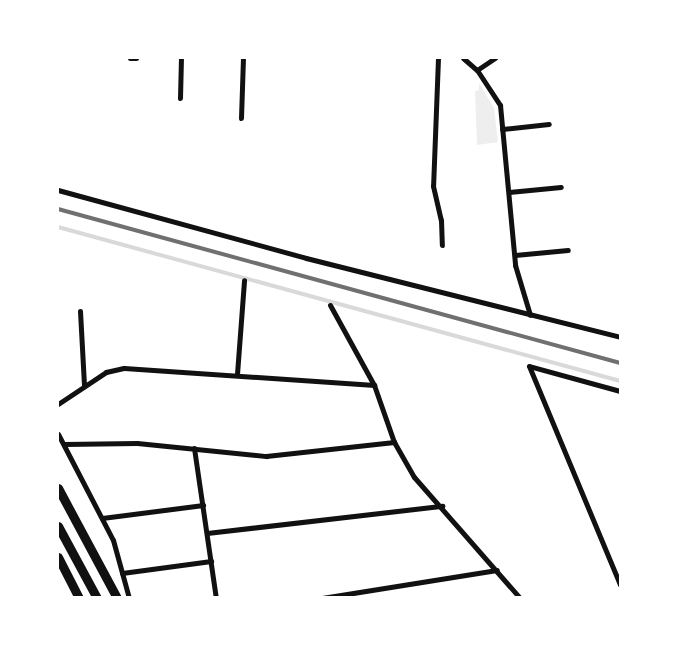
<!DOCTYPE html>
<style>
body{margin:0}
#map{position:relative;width:678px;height:655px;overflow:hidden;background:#fff;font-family:"PT Sans Narrow",sans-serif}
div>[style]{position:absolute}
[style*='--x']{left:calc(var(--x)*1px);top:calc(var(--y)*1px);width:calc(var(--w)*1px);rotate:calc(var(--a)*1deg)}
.green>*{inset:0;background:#eee}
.stream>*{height:4px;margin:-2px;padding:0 2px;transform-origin:2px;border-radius:2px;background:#d9d9d9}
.minor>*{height:5px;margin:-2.5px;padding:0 2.5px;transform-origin:2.5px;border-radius:2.5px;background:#111}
.trunk>*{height:9px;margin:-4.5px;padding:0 4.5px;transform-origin:4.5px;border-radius:4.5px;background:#111}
.rail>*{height:4px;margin:-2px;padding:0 2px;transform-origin:2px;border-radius:2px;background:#707070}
span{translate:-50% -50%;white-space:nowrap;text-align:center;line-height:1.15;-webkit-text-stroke:4.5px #fff;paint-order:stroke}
.frame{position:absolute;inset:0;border:59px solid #fff;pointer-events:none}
</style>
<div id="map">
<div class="green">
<div style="clip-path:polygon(479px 83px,494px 108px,498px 142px,477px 145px,475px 91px,479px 90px)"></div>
</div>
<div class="stream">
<div style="--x:58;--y:227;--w:583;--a:15.32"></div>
</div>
<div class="minor">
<div style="--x:130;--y:58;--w:6;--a:0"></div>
<div style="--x:438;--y:58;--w:128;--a:92.2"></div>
<div style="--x:433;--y:186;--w:35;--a:77"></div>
<div style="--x:441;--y:220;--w:25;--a:88"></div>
<div style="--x:463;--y:58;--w:18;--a:41"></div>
<div style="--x:477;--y:70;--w:42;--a:56.7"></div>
<div style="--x:500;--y:105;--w:161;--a:84.6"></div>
<div style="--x:515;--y:265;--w:52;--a:73.3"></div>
<div style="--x:477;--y:70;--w:22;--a:-34"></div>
<div style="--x:180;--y:98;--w:40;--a:-88.6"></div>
<div style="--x:241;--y:118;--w:60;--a:-88.1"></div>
<div style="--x:502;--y:129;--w:47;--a:-6.1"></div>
<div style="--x:58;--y:190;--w:257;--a:15.3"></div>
<div style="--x:306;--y:258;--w:324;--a:14.1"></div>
<div style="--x:509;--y:192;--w:52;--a:-5.5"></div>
<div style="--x:515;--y:255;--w:53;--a:-5.4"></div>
<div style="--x:330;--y:305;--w:91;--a:61.2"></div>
<div style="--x:80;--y:311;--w:75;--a:86.9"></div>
<div style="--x:237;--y:374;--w:94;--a:-85.7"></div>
<div style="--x:620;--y:391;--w:94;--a:-164.6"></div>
<div style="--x:529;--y:366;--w:237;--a:67.4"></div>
<div style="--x:58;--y:404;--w:58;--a:-33.7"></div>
<div style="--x:106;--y:372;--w:18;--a:-13"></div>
<div style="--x:124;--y:368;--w:251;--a:3.9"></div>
<div style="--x:374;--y:385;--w:60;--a:70.7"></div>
<div style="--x:394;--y:442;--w:40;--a:60.3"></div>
<div style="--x:414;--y:477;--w:161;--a:48.8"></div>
<div style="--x:58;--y:434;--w:119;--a:62.6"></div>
<div style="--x:113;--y:540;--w:60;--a:74.6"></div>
<div style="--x:64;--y:444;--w:73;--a:-0.8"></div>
<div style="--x:137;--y:443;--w:130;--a:5.8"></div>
<div style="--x:266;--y:456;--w:129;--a:-6.2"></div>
<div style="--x:194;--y:448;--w:152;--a:81.7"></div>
<div style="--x:102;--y:518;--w:102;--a:-7.3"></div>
<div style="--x:207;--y:533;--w:237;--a:-6.6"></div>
<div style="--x:122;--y:573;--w:90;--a:-7.7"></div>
<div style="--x:322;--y:598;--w:177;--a:-9.1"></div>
</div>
<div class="trunk">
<div style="--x:58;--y:488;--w:125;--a:61.8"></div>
<div style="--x:58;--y:526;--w:82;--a:61.6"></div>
<div style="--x:58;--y:557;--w:46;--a:62.9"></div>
</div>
<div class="rail">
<div style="--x:58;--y:209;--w:583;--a:15.32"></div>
</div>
<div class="frame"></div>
</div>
